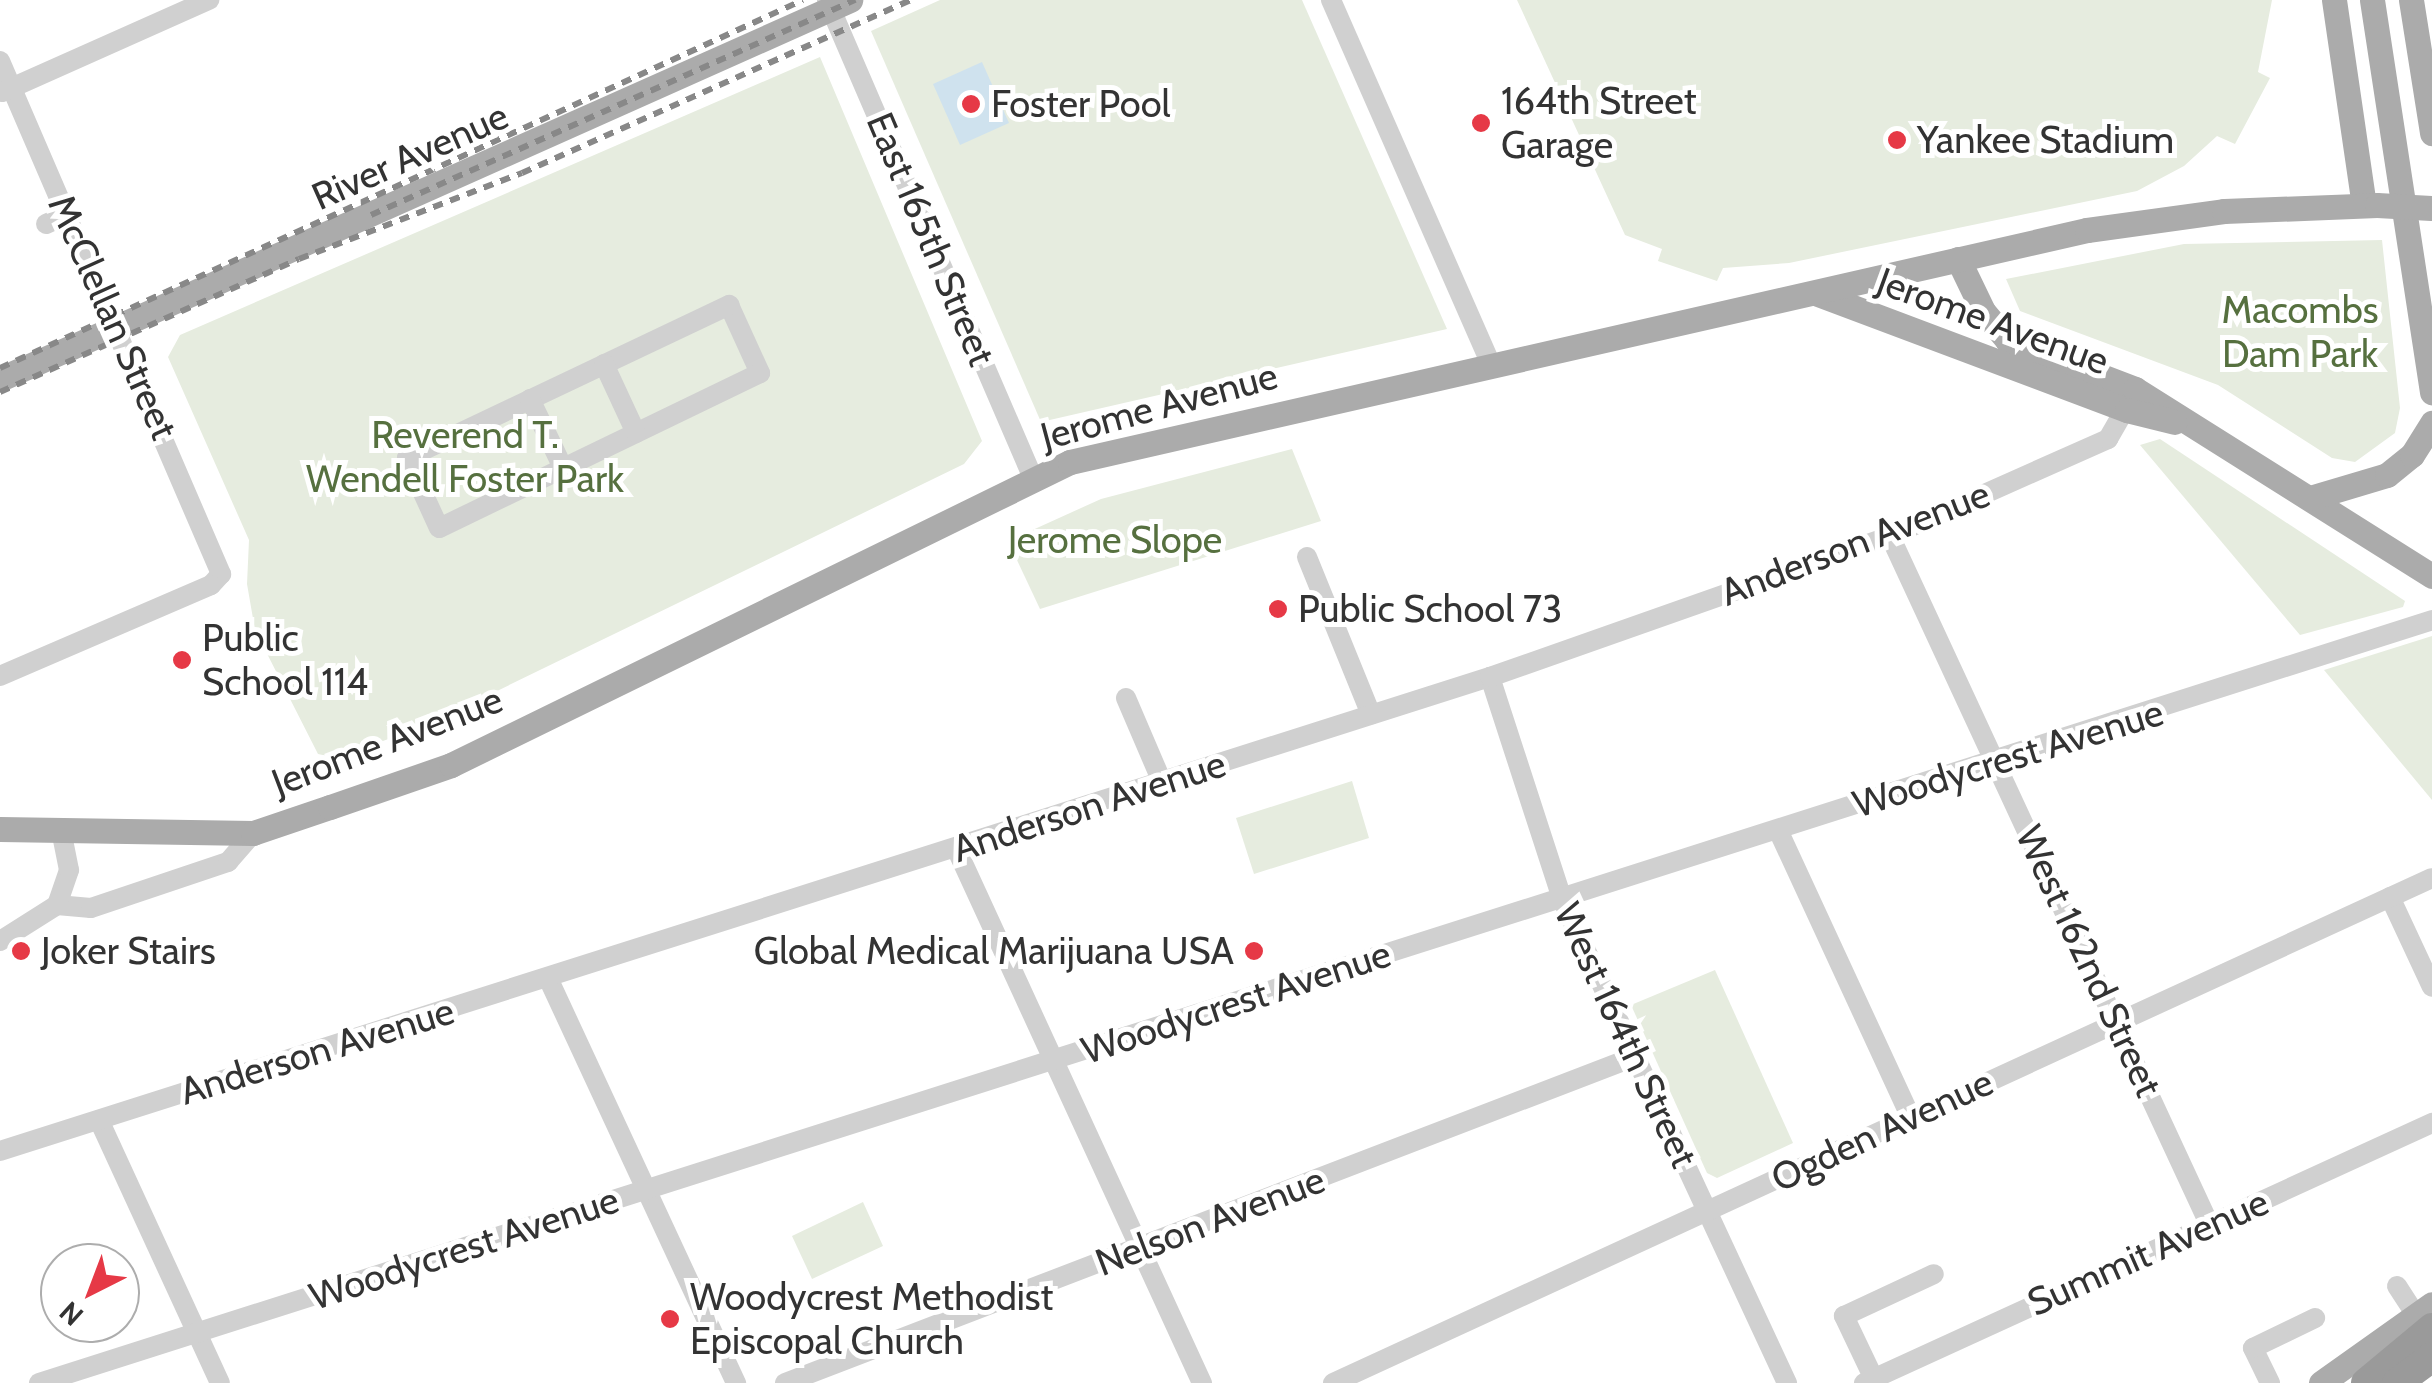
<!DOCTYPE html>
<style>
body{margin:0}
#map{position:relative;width:2432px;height:1383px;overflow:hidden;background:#fff;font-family:Cabin,sans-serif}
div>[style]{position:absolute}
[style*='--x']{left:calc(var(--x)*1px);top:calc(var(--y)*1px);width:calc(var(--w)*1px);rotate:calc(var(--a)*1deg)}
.green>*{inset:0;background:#e6ecdf}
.water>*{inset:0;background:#cfe2ee}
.minor>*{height:20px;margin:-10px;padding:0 10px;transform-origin:10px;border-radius:10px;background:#d0d0d0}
.major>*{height:25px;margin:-12.5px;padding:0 12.5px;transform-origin:12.5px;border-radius:12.5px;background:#ababab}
.highway>*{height:30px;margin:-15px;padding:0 15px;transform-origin:15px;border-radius:15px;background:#9a9a9a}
.rail>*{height:6px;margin-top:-3px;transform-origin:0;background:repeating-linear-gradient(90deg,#888 0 10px,transparent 0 18px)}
.major-bridge>*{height:25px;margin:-12.5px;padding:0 12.5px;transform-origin:12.5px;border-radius:12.5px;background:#ababab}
.dots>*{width:28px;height:28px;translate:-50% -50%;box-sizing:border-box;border:5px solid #fff;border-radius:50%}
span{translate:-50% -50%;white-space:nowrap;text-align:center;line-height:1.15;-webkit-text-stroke:10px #fff;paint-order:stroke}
.poi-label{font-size:38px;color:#333}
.left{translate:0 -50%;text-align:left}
.right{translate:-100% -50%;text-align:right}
.street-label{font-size:38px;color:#333}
.park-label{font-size:38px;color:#56703f}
.north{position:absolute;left:40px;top:1243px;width:100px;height:100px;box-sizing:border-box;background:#fff;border:2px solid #adadad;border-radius:50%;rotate:222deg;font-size:28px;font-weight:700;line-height:40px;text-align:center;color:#333}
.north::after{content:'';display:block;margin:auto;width:35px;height:45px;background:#e63946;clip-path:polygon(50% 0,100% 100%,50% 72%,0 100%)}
</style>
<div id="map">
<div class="green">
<div style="clip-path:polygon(940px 0,1302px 0,1447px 329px,1041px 422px,871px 31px)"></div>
<div style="clip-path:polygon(1517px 0,2272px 0,2258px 72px,2270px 78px,2235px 144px,2217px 136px,2184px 166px,2137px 191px,1789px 263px,1723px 268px,1717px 281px,1658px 261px,1662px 249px,1625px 235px)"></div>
<div style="clip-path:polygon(820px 57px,982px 441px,964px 464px,429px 724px,337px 758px,318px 754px,255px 630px,247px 584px,249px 540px,168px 357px,180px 335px)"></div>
<div style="clip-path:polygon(2382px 240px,2400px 408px,2395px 433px,2355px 462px,2332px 458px,2218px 385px,2020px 311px,2006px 279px,2184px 244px)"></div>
<div style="clip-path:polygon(2160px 439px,2405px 601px,2403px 607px,2300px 635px,2140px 445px)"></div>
<div style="clip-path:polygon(1292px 449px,1321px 521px,1040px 609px,1008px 541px,1101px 499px)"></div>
<div style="clip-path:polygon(2432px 636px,2432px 800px,2324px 670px)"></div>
<div style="clip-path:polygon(1352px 781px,1369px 838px,1254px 874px,1236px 818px)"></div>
<div style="clip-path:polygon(1715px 970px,1793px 1143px,1717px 1178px,1707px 1173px,1631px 1005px)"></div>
<div style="clip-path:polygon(863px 1202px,883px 1246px,812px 1279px,792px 1236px)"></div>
</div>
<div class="water">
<div style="clip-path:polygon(982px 62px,1009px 123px,960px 145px,933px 84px)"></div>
</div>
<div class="minor">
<div style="--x:827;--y:0;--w:520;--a:66.69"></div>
<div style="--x:1331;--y:0;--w:395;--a:66.3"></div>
<div style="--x:0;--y:61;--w:559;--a:66.69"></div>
<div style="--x:221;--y:574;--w:15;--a:132"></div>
<div style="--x:211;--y:585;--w:230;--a:156.7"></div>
<div style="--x:2;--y:92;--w:227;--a:-24"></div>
<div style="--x:46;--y:224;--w:24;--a:-24"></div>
<div style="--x:729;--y:305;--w:75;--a:65.5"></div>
<div style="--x:760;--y:373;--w:356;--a:154.2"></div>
<div style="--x:439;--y:528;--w:77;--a:-114.6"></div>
<div style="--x:407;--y:458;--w:357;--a:-25.4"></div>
<div style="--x:604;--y:364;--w:76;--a:65.1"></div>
<div style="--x:530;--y:399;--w:76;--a:64.4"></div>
<div style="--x:1890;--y:536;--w:758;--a:65.12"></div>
<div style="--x:1307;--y:557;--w:170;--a:67.9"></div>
<div style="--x:1490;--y:677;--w:233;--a:72"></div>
<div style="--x:1562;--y:899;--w:534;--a:65.07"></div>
<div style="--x:1126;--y:698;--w:91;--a:66.8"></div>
<div style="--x:1778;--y:830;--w:315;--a:65.2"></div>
<div style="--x:956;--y:848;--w:589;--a:65.31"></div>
<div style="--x:2390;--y:897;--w:99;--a:65"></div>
<div style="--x:57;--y:905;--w:34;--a:5"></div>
<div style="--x:91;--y:908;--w:145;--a:-18.6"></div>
<div style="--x:228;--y:862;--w:38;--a:-49"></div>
<div style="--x:0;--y:941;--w:67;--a:-32.3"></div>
<div style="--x:57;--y:905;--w:37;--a:-71"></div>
<div style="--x:69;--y:870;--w:41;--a:-101.3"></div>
<div style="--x:548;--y:978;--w:447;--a:65.1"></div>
<div style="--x:99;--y:1120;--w:289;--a:65.3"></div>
<div style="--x:0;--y:1151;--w:1564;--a:-17.65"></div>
<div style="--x:1490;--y:677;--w:424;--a:-19.4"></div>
<div style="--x:1890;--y:536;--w:239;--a:-24"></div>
<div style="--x:2108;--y:439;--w:46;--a:-60.1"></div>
<div style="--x:2397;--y:1286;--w:35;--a:57"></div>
<div style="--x:1874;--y:1379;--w:70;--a:-115.5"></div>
<div style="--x:1844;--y:1316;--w:99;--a:-25"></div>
<div style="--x:39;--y:1383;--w:2512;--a:-17.68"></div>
<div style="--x:785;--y:1383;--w:909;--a:-21.01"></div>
<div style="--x:1333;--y:1383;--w:1209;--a:-24.68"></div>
<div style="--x:1864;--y:1383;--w:625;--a:-24.6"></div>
<div style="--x:2270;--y:1383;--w:39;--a:-116"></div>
<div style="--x:2253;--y:1348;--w:69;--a:-25.8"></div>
</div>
<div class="major">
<div style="--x:2334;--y:0;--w:207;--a:81.7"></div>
<div style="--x:2372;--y:0;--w:397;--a:81.3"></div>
<div style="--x:2411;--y:0;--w:135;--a:81"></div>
<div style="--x:1958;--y:259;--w:58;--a:64.3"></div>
<div style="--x:1983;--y:311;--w:38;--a:50"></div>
<div style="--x:2007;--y:340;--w:137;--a:20.9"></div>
<div style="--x:2135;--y:389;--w:351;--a:32.2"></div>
<div style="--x:1818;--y:294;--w:330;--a:20.6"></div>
<div style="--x:2127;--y:410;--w:49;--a:14"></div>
<div style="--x:0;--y:379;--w:931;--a:-24.03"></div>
<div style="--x:2310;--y:498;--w:80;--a:-16.6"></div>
<div style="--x:2387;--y:475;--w:32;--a:-39"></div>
<div style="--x:2412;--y:455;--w:38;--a:-58"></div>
<div style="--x:0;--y:829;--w:253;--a:0.9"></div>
<div style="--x:253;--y:833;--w:81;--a:-18.7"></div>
<div style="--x:330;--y:807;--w:128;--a:-19.1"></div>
<div style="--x:451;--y:765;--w:689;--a:-26.08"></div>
<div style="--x:1070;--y:462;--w:1043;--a:-12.85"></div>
<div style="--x:2087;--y:230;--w:138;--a:-7.9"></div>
<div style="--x:2224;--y:211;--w:153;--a:-2.2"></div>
<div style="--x:2321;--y:1383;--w:136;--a:-35.4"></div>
</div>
<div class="highway">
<div style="--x:2366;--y:1383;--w:86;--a:-39.8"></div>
<div style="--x:2397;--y:1383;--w:44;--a:-36.6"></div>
</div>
<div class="rail">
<div style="--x:371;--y:215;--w:530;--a:-23.95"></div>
<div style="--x:0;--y:368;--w:883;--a:-24.62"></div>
<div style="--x:0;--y:392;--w:327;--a:-24"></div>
<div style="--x:299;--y:259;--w:239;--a:-21.1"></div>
<div style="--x:522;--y:173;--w:425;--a:-24"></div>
</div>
<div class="major-bridge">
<div style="--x:2377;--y:205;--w:54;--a:3.2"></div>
</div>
<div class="dots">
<div style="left:971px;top:104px;background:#e63946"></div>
<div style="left:1481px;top:123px;background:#e63946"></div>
<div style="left:1897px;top:140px;background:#e63946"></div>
<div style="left:1278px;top:609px;background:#e63946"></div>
<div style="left:182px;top:660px;background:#e63946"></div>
<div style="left:21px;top:951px;background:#e63946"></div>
<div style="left:1254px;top:951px;background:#e63946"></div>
<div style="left:670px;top:1319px;background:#e63946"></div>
</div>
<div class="poi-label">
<span class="left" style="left:1501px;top:123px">164th Street<br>Garage</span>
<span class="left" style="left:991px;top:104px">Foster Pool</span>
<span class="left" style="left:1917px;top:140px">Yankee Stadium</span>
<span class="left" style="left:1298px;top:609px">Public School 73</span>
<span class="left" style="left:202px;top:660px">Public<br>School 114</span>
<span class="left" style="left:41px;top:951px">Joker Stairs</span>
<span class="right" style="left:1234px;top:951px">Global Medical Marijuana USA</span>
<span class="left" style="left:690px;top:1319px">Woodycrest Methodist<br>Episcopal Church</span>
</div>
<div class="street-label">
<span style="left:410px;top:156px;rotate:-24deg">River Avenue</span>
<span style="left:931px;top:239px;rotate:67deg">East 165th Street</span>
<span style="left:113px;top:317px;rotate:66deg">McClellan Street</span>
<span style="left:1993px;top:321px;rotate:20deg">Jerome Avenue</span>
<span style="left:1159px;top:406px;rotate:-15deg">Jerome Avenue</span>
<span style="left:1855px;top:543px;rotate:-21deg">Anderson Avenue</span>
<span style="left:387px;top:741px;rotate:-21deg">Jerome Avenue</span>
<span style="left:2008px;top:758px;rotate:-17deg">Woodycrest Avenue</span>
<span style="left:1089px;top:806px;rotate:-18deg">Anderson Avenue</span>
<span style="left:2089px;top:961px;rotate:65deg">West 162nd Street</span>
<span style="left:1236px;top:1002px;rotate:-18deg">Woodycrest Avenue</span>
<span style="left:1626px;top:1035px;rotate:65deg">West 164th Street</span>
<span style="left:317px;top:1051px;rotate:-17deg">Anderson Avenue</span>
<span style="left:1882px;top:1130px;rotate:-25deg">Ogden Avenue</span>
<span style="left:1210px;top:1221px;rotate:-21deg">Nelson Avenue</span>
<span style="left:464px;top:1248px;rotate:-18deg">Woodycrest Avenue</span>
<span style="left:2148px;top:1252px;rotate:-24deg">Summit Avenue</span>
</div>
<div class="park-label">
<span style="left:2300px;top:332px">Macombs<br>Dam Park</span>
<span style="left:465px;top:457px">Reverend T.<br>Wendell Foster Park</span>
<span style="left:1115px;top:540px">Jerome Slope</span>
</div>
<div class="north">N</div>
</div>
